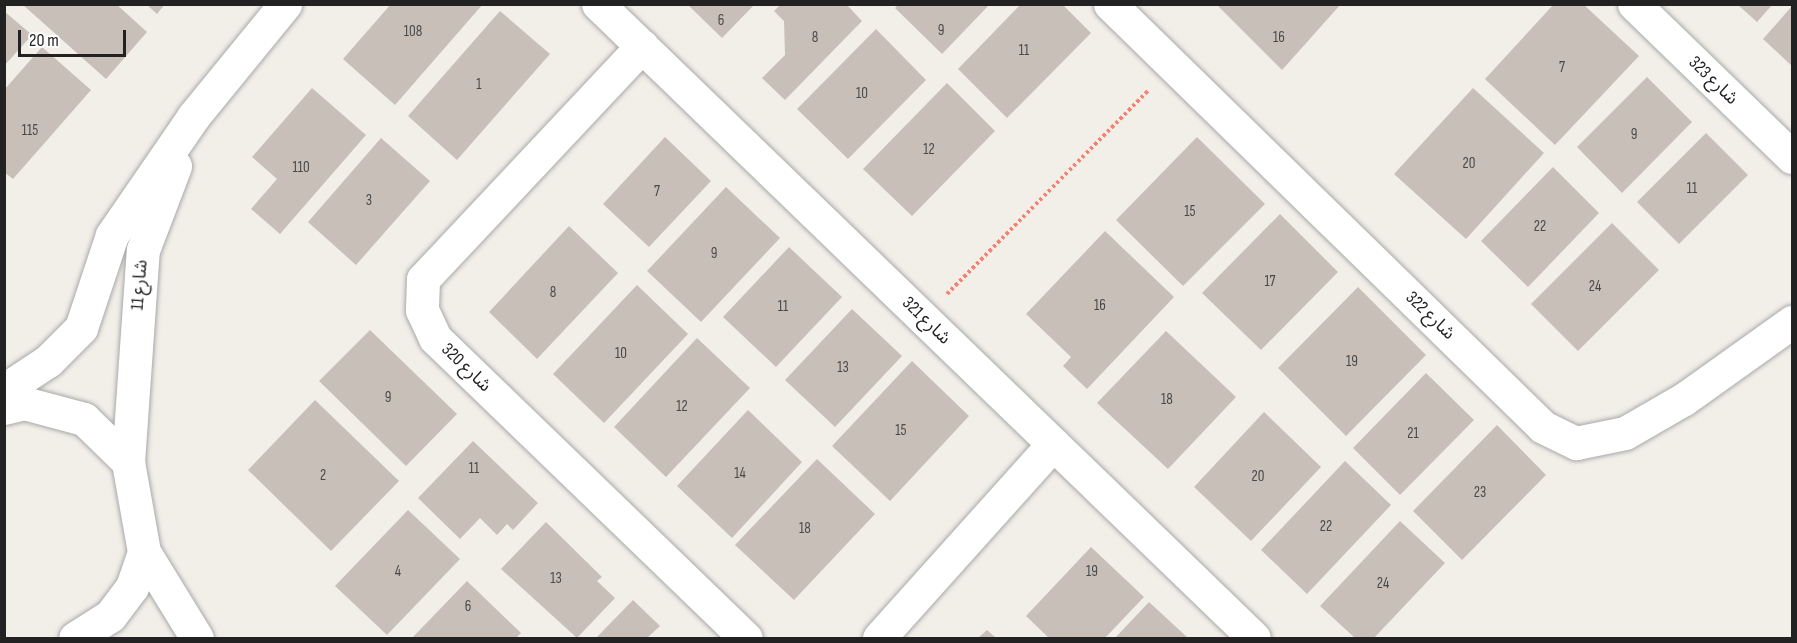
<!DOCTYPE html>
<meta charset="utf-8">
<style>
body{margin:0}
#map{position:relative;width:1797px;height:643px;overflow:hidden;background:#f2efe9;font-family:"Sofia Sans Condensed","Noto Sans Arabic",sans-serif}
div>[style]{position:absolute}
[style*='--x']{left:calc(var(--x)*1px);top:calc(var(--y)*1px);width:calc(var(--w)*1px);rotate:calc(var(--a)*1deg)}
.building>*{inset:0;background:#c7bfb8}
.path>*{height:4px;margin-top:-2px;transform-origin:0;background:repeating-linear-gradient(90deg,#fa8072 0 3px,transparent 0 6px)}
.roads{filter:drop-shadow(0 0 2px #a9a9a9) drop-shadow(0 0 2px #a9a9a9)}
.minor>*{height:33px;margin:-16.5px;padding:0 16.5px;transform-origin:16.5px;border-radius:16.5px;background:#fff}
.tertiary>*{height:33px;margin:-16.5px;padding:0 16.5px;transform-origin:16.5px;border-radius:16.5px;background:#fff}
span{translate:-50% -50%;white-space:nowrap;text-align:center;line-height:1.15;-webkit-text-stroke:5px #fff;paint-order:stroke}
.number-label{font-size:15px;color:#4b4948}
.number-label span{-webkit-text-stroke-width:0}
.street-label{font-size:18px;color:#222}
.frame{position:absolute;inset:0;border:6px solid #222;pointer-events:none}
.scale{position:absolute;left:18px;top:30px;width:108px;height:27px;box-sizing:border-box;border:3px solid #222;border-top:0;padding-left:8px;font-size:18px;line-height:21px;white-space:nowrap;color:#222;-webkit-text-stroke:4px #fff;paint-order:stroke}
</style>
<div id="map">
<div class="building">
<div style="clip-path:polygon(22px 4px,116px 4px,147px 32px,106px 79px)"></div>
<div style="clip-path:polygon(146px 4px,165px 4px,157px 14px)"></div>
<div style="clip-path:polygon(391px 4px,483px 4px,395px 105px,343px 59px)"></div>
<div style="clip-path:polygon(687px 4px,755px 4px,722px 38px)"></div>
<div style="clip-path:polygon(781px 4px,846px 4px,862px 21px,785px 100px,762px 78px,785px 55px,784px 21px,774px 11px)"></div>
<div style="clip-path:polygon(899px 4px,990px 4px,942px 54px,895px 8px)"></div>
<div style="clip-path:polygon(1021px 4px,1062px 4px,1091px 33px,1007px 118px,958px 69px)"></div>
<div style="clip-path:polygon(1216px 4px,1341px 4px,1282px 70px)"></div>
<div style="clip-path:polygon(1554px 4px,1583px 4px,1639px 56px,1555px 145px,1485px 79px)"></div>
<div style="clip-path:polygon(1737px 4px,1773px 4px,1757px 22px)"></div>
<div style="clip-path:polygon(1792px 6px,1792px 66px,1763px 39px)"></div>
<div style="clip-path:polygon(4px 11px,32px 35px,4px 66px)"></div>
<div style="clip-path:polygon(500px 11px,550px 54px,457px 160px,408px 116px)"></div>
<div style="clip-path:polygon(876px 29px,926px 80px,848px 159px,797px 109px)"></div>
<div style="clip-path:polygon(42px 47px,91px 90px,13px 179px,4px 172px,4px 90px)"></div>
<div style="clip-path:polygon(1647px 77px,1692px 122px,1622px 193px,1577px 147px)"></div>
<div style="clip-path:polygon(947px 83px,995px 131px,912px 216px,863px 169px)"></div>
<div style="clip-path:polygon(312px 88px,366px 135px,280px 234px,251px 209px,277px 179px,252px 157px)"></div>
<div style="clip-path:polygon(1473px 88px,1544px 153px,1466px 239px,1394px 174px)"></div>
<div style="clip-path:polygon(1706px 133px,1748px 175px,1679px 244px,1637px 202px)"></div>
<div style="clip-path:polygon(665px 137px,711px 181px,649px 247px,603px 204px)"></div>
<div style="clip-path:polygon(1197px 137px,1265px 204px,1183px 286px,1116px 220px)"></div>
<div style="clip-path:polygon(381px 138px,430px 181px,356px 265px,308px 222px)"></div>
<div style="clip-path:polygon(1553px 167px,1599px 213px,1528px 287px,1481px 241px)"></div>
<div style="clip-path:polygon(726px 187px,780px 238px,701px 322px,647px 271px)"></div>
<div style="clip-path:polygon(1280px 214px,1338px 272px,1261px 350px,1202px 293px)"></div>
<div style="clip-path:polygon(1612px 223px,1659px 270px,1578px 351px,1531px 304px)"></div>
<div style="clip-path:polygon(569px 226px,618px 273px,537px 359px,489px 312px)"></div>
<div style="clip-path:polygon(1105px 231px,1174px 297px,1087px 389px,1063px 366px,1071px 357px,1026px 314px)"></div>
<div style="clip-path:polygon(789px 247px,842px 297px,776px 367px,723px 317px)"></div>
<div style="clip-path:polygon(637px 285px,688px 334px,604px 423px,553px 374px)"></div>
<div style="clip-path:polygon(1358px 287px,1426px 355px,1346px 436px,1278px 368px)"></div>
<div style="clip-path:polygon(852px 309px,902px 356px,835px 427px,785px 380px)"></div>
<div style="clip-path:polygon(370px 330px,457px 414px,406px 466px,319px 381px)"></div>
<div style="clip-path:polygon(1166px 331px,1236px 397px,1168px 469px,1097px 403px)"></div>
<div style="clip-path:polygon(697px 338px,750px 388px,666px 477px,614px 427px)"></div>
<div style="clip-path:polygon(912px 361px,969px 416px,890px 501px,832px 446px)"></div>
<div style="clip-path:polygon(1426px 373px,1474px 420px,1400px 495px,1353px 448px)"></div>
<div style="clip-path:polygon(315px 400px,399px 481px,331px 551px,248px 470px)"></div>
<div style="clip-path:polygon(748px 410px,802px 462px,732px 538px,677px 486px)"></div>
<div style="clip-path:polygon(1264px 412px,1321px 467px,1251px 541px,1194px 487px)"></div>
<div style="clip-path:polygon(1497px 425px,1546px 475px,1462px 560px,1413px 511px)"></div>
<div style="clip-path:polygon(473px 441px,538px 503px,513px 530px,507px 524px,497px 535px,480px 518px,460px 539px,418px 498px)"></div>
<div style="clip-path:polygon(817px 459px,875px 514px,794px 600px,735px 545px)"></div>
<div style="clip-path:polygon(1345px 461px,1391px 505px,1307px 594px,1261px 550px)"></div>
<div style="clip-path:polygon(408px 510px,460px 559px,387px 635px,335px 586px)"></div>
<div style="clip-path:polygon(1400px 521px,1445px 563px,1374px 638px,1355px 638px,1320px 606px)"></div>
<div style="clip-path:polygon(546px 522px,602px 577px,597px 581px,615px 598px,577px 638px,501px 569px)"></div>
<div style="clip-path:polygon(1091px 547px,1144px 597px,1105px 638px,1049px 638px,1026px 616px)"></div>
<div style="clip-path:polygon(467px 581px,521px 633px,516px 638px,412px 638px)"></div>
<div style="clip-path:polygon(633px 600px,660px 626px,647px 638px,596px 638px)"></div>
<div style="clip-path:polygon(1149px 602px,1188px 638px,1115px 638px)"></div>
<div style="clip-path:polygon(987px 630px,996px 638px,978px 638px)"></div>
</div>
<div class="path">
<div style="--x:947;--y:294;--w:286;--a:-45.3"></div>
</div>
<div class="roads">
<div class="minor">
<div style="--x:598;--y:4;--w:912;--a:44.02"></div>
<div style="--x:1110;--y:4;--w:605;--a:44.33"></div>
<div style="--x:1543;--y:427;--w:37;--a:26"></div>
<div style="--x:1576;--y:443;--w:50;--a:-11.5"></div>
<div style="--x:1625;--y:433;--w:68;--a:-30"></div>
<div style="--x:1684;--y:399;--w:133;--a:-35.5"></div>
<div style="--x:1634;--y:4;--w:220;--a:44.1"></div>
<div style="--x:642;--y:46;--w:320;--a:133.2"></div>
<div style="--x:423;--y:279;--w:31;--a:92"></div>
<div style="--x:422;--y:310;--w:31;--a:65"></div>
<div style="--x:435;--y:338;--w:432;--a:44"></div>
<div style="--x:4;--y:390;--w:53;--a:-33.4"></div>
<div style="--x:48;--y:361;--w:47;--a:-45"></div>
<div style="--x:81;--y:328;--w:98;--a:-71.6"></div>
<div style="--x:112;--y:235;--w:143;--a:-55.5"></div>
<div style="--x:193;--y:117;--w:146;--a:-50.8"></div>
<div style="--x:4;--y:408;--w:21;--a:-14"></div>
<div style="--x:24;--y:403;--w:62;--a:14.9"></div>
<div style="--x:84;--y:419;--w:62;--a:44.3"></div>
<div style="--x:128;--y:462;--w:91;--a:79.9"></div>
<div style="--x:144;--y:552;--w:37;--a:109"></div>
<div style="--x:132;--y:587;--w:36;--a:127"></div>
<div style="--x:110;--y:616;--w:41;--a:147.8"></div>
<div style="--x:128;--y:462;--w:213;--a:-86"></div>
<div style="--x:143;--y:250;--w:90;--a:-69.1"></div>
<div style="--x:879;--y:638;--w:261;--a:-48.1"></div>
</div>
<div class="tertiary">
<div style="--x:144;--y:552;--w:101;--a:58.4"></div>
</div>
</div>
<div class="number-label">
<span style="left:721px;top:21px">6</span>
<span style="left:941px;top:31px">9</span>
<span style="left:413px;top:32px">108</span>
<span style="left:815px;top:38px">8</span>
<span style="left:1279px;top:38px">16</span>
<span style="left:1024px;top:51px">11</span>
<span style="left:1562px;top:68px">7</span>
<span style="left:479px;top:85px">1</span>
<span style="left:862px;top:94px">10</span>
<span style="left:30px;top:131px">115</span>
<span style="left:1634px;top:135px">9</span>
<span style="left:929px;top:150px">12</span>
<span style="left:1469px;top:164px">20</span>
<span style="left:301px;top:168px">110</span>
<span style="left:1692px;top:189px">11</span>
<span style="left:657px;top:192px">7</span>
<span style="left:369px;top:201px">3</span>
<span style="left:1190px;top:212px">15</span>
<span style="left:1540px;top:227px">22</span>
<span style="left:714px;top:254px">9</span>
<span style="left:1270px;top:282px">17</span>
<span style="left:1595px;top:287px">24</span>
<span style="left:553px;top:293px">8</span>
<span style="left:1100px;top:306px">16</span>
<span style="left:783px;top:307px">11</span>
<span style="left:621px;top:354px">10</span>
<span style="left:1352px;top:362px">19</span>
<span style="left:843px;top:368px">13</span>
<span style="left:388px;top:398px">9</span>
<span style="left:1167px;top:400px">18</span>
<span style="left:682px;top:407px">12</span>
<span style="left:901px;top:431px">15</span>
<span style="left:1413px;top:434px">21</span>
<span style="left:474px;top:469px">11</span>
<span style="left:740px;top:474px">14</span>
<span style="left:323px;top:476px">2</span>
<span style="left:1258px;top:477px">20</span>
<span style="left:1480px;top:493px">23</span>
<span style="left:1326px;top:527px">22</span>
<span style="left:805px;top:529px">18</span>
<span style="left:398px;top:572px">4</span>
<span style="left:1092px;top:572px">19</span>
<span style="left:556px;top:579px">13</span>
<span style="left:1383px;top:584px">24</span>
<span style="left:468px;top:607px">6</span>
</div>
<div class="street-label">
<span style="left:1713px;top:81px;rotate:44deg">شارع 323</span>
<span style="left:140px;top:285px;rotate:-85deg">شارع 11</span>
<span style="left:1430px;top:316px;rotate:44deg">شارع 322</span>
<span style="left:926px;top:321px;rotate:44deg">شارع 321</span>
<span style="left:466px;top:368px;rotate:44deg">شارع 320</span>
</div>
<div class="frame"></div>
<div class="scale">20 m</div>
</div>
